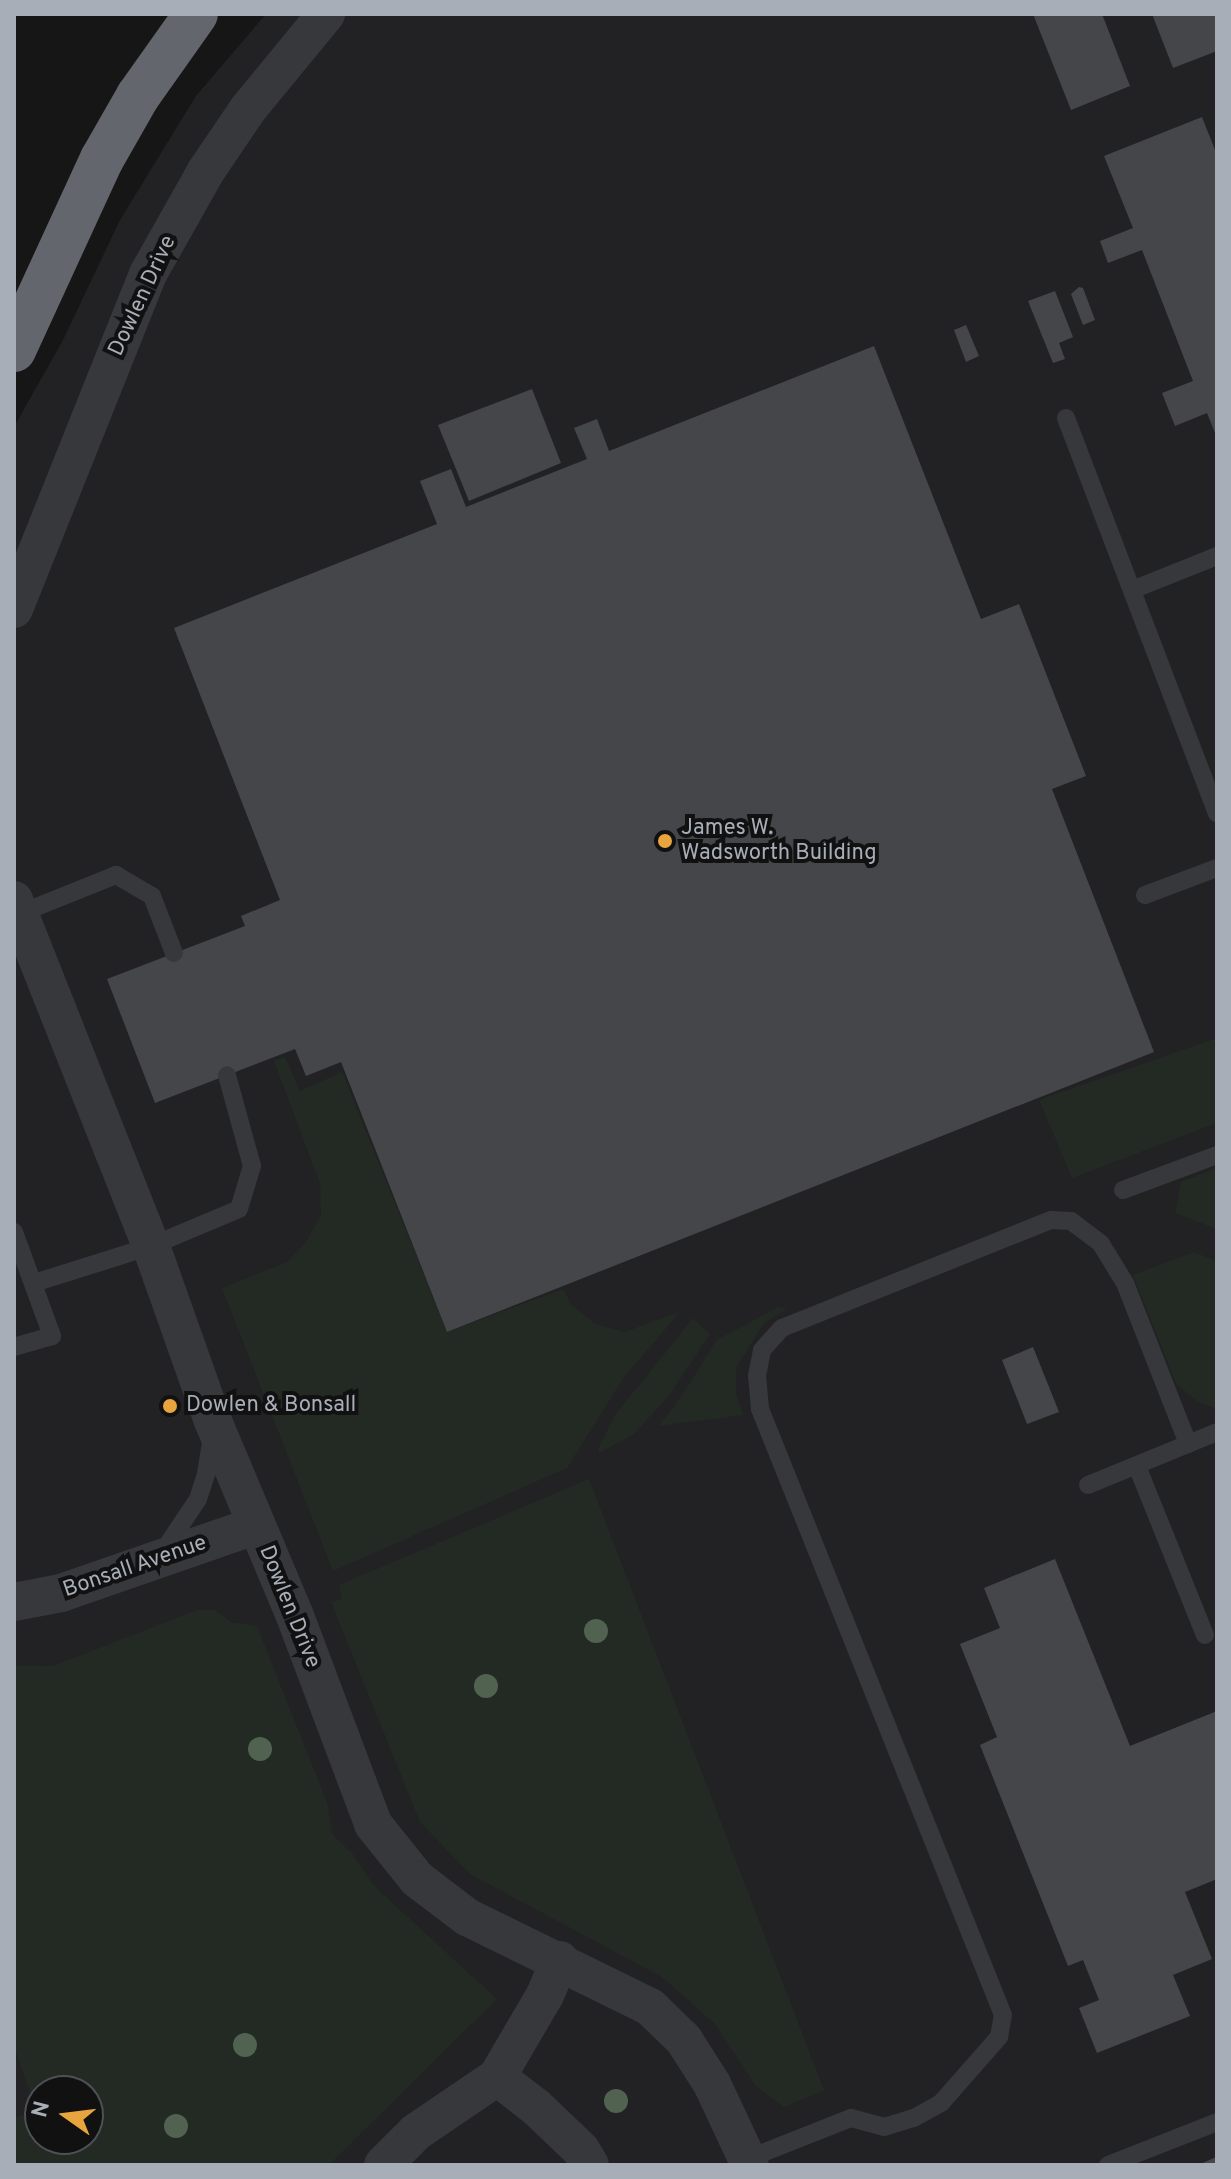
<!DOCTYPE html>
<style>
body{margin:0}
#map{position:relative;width:1231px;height:2179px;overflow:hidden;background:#161617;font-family:Overpass,sans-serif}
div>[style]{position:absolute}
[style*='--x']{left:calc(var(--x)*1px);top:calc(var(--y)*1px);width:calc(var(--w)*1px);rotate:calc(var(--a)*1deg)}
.built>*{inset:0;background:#222224}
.green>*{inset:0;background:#222a23}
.building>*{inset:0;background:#45464a}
.service>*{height:18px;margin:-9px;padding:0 9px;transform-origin:9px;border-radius:9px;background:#37383c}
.minor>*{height:38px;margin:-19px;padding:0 19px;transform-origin:19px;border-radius:19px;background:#37383c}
.motorway>*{height:44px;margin:-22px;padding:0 22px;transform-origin:22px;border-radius:22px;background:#63666d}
.trees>*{width:24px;height:24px;margin:-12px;border-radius:50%;background:#516251}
.dots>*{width:22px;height:22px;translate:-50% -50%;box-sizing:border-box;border:4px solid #111112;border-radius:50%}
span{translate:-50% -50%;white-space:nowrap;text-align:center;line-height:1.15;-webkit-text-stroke:8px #111112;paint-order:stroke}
.street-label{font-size:22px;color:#a8aeb7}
.poi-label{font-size:22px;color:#a8aeb7}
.left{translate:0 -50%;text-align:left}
.frame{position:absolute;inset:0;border:16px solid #a8aeb7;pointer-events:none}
.north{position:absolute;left:24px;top:2075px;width:80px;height:80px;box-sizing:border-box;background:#111112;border:2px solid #4d5054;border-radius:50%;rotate:284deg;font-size:22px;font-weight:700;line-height:32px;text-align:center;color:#a8aeb7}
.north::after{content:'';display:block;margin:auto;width:28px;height:36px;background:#e8a53e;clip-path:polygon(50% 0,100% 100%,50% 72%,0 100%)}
</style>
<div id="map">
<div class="built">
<div style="clip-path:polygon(evenodd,266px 14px,1217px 14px,1217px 2165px,14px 2165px,14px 427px,63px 340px,120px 220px,196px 96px,266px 14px,40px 2091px,88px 2091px,88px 2139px,40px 2139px,40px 2091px)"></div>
</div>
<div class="green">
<div style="clip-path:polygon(1217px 1038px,1217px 1123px,1072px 1178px,1039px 1100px)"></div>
<div style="clip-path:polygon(285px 1057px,300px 1091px,342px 1072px,447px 1332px,563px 1289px,571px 1304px,595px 1324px,625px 1332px,681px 1311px,624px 1377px,567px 1468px,333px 1571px,222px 1288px,287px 1262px,306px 1242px,321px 1215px,320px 1184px,274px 1061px)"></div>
<div style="clip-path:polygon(1217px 1168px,1217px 1229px,1175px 1213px,1181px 1182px)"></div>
<div style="clip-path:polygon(1194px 1252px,1217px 1261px,1217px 1409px,1199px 1402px,1176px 1384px,1133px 1275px)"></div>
<div style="clip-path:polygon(778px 1307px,787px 1309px,764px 1323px,736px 1368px,736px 1393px,743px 1415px,658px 1426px,675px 1406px,717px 1340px)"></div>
<div style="clip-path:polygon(693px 1318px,710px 1334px,669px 1396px,634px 1434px,599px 1453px,598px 1449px,615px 1415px)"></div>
<div style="clip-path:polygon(589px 1479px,824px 2090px,784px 2107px,756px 2086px,715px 2024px,662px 1977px,470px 1874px,420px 1822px,331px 1602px,342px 1599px,339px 1585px)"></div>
<div style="clip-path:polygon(evenodd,197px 1610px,215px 1610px,231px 1622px,257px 1626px,328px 1805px,332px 1834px,352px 1853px,375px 1887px,497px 1999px,329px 2165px,14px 2165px,14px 2118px,36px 2109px,14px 2047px,14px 1665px,53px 1666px,197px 1610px,88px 2091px,88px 2139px,40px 2139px,40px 2091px,88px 2091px)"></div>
</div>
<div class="building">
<div style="clip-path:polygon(1033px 14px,1102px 14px,1130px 86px,1071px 110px)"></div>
<div style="clip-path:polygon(1152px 14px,1217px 14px,1217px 51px,1173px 68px)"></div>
<div style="clip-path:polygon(1202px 117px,1217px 155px,1215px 433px,1207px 413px,1175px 426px,1162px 393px,1193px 381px,1142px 250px,1108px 263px,1100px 241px,1133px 228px,1104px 156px)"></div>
<div style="clip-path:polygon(1079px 287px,1083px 288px,1095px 320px,1083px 325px,1071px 294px)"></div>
<div style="clip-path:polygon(1055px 291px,1073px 337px,1059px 343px,1065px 359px,1053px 363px,1028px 301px)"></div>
<div style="clip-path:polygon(966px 325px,979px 356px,966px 362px,954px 330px)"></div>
<div style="clip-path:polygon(874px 346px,981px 619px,1019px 604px,1086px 776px,1052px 789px,1154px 1052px,447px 1332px,341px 1062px,306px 1076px,295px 1049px,155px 1103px,107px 979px,245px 926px,241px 916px,280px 900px,174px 628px,437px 524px,420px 481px,451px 469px,466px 507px,587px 459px,574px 428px,597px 419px,609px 451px)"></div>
<div style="clip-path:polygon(532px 389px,561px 463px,469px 501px,438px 425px)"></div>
<div style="clip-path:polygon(1033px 1347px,1059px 1412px,1027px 1424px,1002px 1360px)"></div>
<div style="clip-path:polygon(1055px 1559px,1130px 1746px,1217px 1711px,1217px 1879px,1185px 1892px,1212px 1959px,1173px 1975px,1190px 2016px,1097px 2053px,1079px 2008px,1099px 2000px,1083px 1960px,1068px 1966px,980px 1745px,997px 1737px,960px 1644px,1000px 1628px,984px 1588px)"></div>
<div style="clip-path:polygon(1216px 2157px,1217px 2165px,1198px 2165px)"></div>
</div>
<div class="service">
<div style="--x:1066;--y:418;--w:423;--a:69.1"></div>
<div style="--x:1132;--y:590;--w:92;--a:-21.8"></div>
<div style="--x:1145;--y:895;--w:77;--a:-20.6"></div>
<div style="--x:19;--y:914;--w:105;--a:-21.9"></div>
<div style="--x:116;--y:875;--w:42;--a:30.3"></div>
<div style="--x:152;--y:896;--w:61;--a:68.9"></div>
<div style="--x:1123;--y:1190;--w:100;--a:-20.4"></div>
<div style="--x:14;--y:1232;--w:111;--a:69.9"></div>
<div style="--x:52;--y:1336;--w:40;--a:164"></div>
<div style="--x:34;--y:1283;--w:123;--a:-17.5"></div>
<div style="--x:151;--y:1246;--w:95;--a:-22.8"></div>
<div style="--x:239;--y:1209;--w:45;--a:-73.2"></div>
<div style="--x:252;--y:1166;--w:94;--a:-105.4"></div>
<div style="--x:1137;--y:1466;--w:182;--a:68.1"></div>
<div style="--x:1088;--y:1485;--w:139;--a:-22.3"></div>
<div style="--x:164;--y:1550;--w:61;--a:-56.3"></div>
<div style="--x:198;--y:1499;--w:26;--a:-72"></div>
<div style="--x:206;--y:1474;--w:38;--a:-81"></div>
<div style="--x:747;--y:2159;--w:112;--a:-21.5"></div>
<div style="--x:851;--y:2118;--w:34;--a:15"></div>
<div style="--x:884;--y:2127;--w:31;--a:-17"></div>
<div style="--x:914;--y:2118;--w:31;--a:-29"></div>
<div style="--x:941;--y:2103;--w:88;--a:-48.7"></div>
<div style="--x:999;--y:2037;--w:22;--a:-80"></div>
<div style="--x:1003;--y:2015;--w:653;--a:-111.85"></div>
<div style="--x:760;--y:1409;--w:33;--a:-95"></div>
<div style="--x:757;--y:1376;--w:26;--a:-79"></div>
<div style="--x:762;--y:1350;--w:30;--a:-48"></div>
<div style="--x:782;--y:1328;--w:290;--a:-21.9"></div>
<div style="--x:1051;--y:1220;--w:20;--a:3"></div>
<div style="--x:1071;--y:1221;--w:38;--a:37"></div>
<div style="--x:1101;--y:1244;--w:46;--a:58.4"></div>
<div style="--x:1125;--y:1283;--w:173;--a:68.6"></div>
<div style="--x:1108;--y:2165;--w:117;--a:-21.5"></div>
</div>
<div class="minor">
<div style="--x:14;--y:609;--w:361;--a:-68.2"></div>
<div style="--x:148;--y:274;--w:118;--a:-60.6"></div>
<div style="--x:206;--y:171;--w:75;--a:-55.9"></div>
<div style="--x:248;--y:109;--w:123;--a:-50.6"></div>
<div style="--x:14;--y:900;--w:372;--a:68.4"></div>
<div style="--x:151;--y:1246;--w:186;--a:70.5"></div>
<div style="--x:213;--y:1421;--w:212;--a:67.2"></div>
<div style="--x:295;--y:1616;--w:222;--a:69.4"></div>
<div style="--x:373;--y:1824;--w:70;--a:51.3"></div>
<div style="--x:417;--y:1879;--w:63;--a:37.2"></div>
<div style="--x:467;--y:1917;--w:204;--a:26.2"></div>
<div style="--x:650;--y:2007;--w:47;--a:44.1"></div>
<div style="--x:684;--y:2040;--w:52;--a:57.5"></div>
<div style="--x:712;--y:2084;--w:89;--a:64.9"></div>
<div style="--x:14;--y:1602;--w:48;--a:-10.8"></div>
<div style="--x:61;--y:1593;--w:205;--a:-19.1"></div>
<div style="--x:497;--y:2077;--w:49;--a:37.6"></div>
<div style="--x:536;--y:2107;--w:62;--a:43.7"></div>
<div style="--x:581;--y:2150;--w:17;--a:59"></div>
<div style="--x:383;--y:2165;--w:47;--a:-45"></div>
<div style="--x:416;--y:2132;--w:98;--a:-34.2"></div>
<div style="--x:497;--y:2077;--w:95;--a:-59.7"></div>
<div style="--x:545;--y:1995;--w:38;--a:-67"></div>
</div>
<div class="motorway">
<div style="--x:14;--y:350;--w:210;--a:-65.3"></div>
<div style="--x:102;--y:159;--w:73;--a:-60.3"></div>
<div style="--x:138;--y:96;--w:100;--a:-54.7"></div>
</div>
<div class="trees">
<div style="left:596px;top:1631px"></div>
<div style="left:486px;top:1686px"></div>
<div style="left:260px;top:1749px"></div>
<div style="left:245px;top:2045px"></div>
<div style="left:616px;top:2101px"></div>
<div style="left:176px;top:2126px"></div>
</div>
<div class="dots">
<div style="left:665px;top:841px;background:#e8a53e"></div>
<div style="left:170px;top:1406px;background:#e8a53e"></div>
</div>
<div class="street-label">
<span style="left:143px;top:296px;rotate:-65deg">Dowlen Drive</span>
<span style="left:135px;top:1567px;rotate:-19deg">Bonsall Avenue</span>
<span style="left:289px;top:1607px;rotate:68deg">Dowlen Drive</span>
</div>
<div class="poi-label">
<span class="left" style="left:681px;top:841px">James W.<br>Wadsworth Building</span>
<span class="left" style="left:186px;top:1406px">Dowlen &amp; Bonsall</span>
</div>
<div class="frame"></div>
<div class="north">N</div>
</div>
